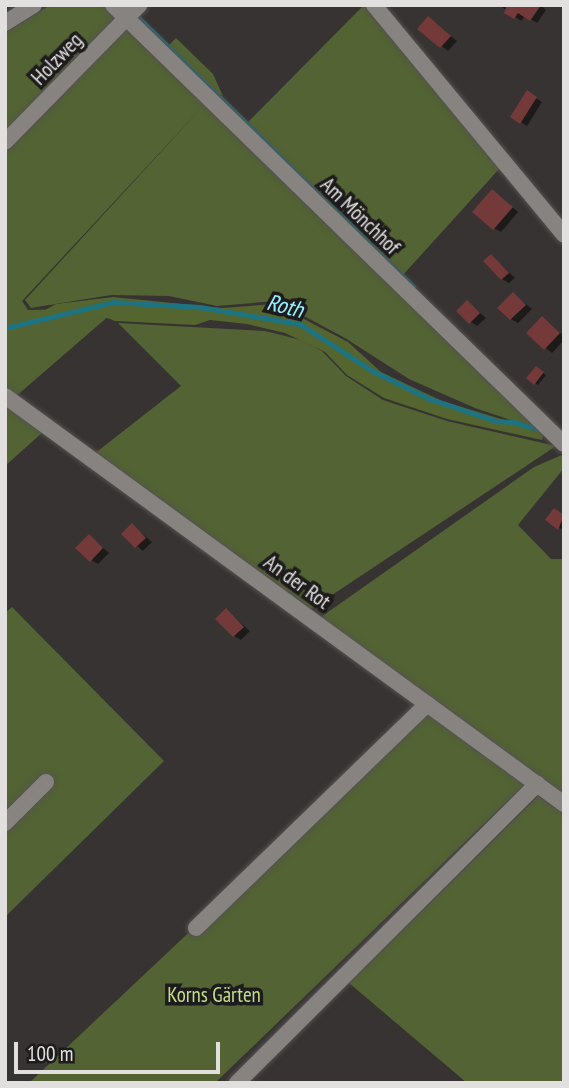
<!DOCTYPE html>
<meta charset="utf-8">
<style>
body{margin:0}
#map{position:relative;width:569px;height:1088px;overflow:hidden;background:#373332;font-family:"PT Sans Narrow",sans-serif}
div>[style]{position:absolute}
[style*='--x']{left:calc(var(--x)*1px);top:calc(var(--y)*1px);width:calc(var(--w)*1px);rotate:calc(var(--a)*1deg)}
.green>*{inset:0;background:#536333}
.forest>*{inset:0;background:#546530}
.shadow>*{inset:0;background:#0007}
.stream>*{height:4.5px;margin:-2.25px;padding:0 2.25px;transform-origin:2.25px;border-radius:2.25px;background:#1d7380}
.building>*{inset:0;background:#733a39}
.roads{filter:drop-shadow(0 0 2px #555251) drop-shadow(0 0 2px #555251)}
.minor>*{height:16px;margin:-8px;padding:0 8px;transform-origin:8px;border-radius:8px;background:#878381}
span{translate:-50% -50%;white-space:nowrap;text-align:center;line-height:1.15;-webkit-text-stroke:7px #1d1b1b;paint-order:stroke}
.street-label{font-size:21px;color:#e2e0df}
.park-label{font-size:21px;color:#c3de8c}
.water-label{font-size:23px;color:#96f0ff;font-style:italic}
.frame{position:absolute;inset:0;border:7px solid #e2e0df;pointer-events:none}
.scale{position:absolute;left:14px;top:1042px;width:206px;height:32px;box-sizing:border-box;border:4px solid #e2e0df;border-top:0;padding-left:9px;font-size:21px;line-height:24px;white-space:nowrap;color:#e2e0df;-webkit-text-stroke:5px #1d1b1b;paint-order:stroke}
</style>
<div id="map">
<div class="green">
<div style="clip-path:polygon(50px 5px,108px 5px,544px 431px,475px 408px,409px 379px,345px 338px,276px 301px,217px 306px,169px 296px,111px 295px,31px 308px,25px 300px,205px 104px,22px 301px,28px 310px,118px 308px,7px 404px,43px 432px,5px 466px,5px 33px)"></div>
<div style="clip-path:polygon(364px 5px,500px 168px,402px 276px,248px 122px)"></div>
<div style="clip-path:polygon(176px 38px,213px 74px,223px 96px,203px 85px,165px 49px)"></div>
<div style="clip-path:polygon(118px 323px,265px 331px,301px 340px,322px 351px,346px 376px,383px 400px,447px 421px,556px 446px,311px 609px,94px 454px,181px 386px)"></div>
<div style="clip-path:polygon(564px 454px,564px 468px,518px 525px,551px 559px,564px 559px,564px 794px,321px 617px,534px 467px)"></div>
<div style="clip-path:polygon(12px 607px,164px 761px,5px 917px,5px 613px)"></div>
<div style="clip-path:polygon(424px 711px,525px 784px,215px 1083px,29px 1083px)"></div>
<div style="clip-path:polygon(538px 796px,564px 814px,564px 1083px,467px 1083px,349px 983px)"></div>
</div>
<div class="forest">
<div style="clip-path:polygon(113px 297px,222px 308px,275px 304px,348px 342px,381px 372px,442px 401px,544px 432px,542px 440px,447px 419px,384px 398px,347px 375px,325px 352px,285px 333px,247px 324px,210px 320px,195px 325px,115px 321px,95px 313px,32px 317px,56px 304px)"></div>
</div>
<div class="shadow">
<div style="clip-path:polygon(499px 5px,540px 5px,546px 10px,537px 23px,525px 16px,521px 21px)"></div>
<div style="clip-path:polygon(429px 18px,457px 41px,448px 51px,420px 29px)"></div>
<div style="clip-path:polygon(527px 93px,542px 102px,527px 126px,512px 117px)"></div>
<div style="clip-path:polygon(499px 195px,518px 212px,501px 232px,494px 228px)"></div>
<div style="clip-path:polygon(491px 256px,515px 278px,509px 283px,502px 279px)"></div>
<div style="clip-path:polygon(513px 294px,532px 309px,518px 323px,511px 319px)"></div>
<div style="clip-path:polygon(467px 302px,486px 318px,477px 326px,471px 322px)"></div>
<div style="clip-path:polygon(542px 318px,564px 336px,564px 340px,552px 353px,528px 333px)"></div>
<div style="clip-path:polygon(536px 368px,546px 375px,538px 385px,535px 383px)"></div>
<div style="clip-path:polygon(554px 510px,564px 516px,564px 531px,548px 519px)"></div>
<div style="clip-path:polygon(132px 525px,152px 542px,143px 551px,123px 534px)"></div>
<div style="clip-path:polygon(89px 536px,109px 553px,98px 564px,91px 560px)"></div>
<div style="clip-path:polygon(226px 610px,250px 631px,241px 640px,234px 636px)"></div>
</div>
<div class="stream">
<div style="--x:138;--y:17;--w:385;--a:44.4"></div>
<div style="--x:5;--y:328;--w:111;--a:-13.5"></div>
<div style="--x:113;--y:302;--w:87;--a:3.3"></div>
<div style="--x:200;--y:307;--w:101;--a:9.6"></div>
<div style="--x:300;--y:324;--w:87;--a:32.8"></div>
<div style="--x:373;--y:371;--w:64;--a:26.2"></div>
<div style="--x:430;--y:399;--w:70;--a:18.4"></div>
<div style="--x:496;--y:421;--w:18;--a:3"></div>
<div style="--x:514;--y:422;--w:24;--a:17"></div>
</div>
<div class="building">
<div style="clip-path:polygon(507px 5px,541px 5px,530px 21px,518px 13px,514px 19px,504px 13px)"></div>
<div style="clip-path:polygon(428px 16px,451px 36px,440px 48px,417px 29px)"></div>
<div style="clip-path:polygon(527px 90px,537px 97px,520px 124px,510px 117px)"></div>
<div style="clip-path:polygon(492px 189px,513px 207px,493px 230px,472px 212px)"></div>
<div style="clip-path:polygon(491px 254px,509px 273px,501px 280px,483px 261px)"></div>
<div style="clip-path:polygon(513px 292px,526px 305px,510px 320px,497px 308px)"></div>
<div style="clip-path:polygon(467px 300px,480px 313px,469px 324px,456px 311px)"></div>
<div style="clip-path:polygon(542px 316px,560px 333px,544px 350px,526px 333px)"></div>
<div style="clip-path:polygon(536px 366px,544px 372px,534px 385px,526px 378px)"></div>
<div style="clip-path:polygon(554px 508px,564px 515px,558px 530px,545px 520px)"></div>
<div style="clip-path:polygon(132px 523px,146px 538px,135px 548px,121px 534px)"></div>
<div style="clip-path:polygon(89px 534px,103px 548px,90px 562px,75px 548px)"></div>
<div style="clip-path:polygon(226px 608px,244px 627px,233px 637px,215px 619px)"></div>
</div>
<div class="roads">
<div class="minor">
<div style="--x:113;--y:5;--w:629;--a:44.23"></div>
<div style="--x:374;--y:5;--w:298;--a:50.4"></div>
<div style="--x:5;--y:23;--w:34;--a:-32"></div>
<div style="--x:5;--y:142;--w:192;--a:-45.6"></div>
<div style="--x:5;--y:396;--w:692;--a:36.12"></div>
<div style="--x:5;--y:823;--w:58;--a:-45"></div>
<div style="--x:196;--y:928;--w:322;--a:-44.1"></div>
<div style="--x:237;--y:1083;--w:424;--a:-44.9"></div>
</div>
</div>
<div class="street-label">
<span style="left:57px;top:59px;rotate:-46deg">Holzweg</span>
<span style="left:360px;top:216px;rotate:44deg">Am Mönchhof</span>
<span style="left:297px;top:582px;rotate:36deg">An der Rot</span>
</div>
<div class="park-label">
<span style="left:214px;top:995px">Korns Gärten</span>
</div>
<div class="water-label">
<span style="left:285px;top:306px;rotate:14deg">Roth</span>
</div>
<div class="frame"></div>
<div class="scale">100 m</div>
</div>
